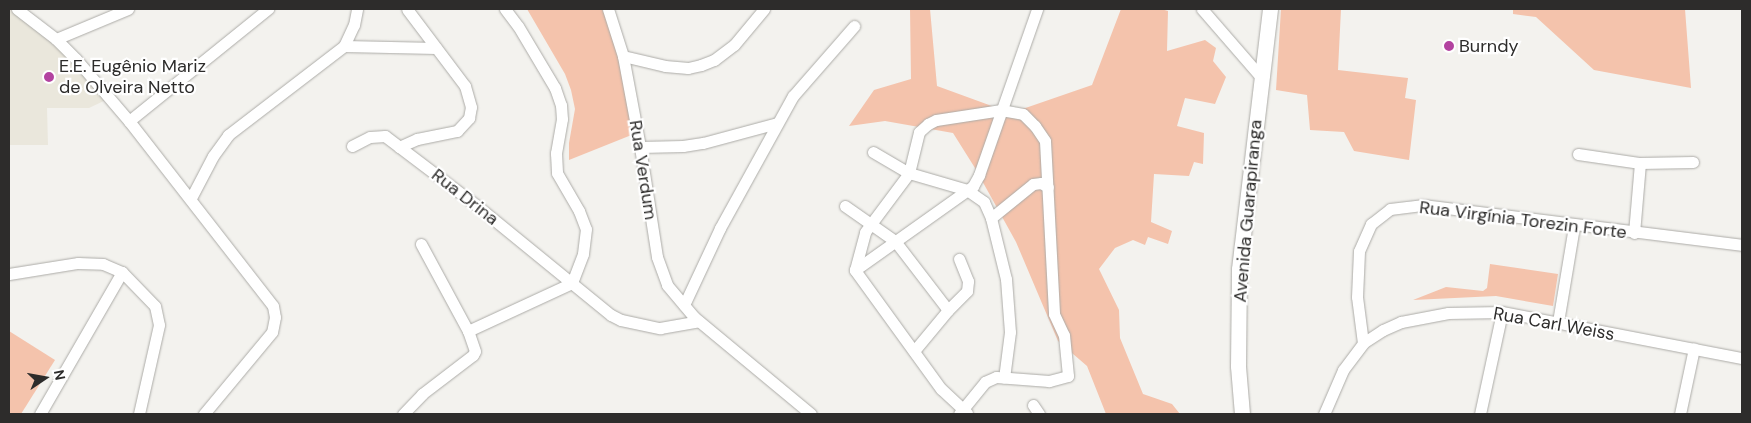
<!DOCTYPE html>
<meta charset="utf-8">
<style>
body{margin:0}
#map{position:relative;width:1751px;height:423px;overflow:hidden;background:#f3f2ee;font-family:"DM Sans",sans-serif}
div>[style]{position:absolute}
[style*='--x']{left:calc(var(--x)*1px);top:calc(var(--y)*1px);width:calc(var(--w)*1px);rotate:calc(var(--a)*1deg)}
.built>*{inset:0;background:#eae7dc}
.green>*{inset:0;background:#f4c3ac}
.roads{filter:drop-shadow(0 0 1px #acaba7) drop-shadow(0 0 1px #acaba7)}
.minor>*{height:11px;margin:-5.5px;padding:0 5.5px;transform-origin:5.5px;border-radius:5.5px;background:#fff}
.major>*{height:15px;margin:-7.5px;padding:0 7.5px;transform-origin:7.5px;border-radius:7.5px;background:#fff}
.dots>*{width:14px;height:14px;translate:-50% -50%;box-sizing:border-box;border:2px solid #fff;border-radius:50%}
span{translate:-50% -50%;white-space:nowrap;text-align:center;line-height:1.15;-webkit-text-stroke:4.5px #fff;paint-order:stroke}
.poi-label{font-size:18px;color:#2d2c2b}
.left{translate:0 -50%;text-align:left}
.street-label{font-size:18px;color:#2d2c2b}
.frame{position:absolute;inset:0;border:10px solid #2d2c2b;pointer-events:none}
.north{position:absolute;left:20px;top:353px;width:50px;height:50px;-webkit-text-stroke:4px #fff;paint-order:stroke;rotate:78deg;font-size:14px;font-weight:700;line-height:20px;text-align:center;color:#2d2c2b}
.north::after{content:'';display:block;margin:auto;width:18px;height:22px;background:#2d2c2b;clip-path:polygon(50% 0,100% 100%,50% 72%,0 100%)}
</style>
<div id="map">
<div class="built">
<div style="clip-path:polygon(9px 9px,15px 9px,71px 56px,108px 99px,89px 108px,47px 108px,48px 145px,9px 145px)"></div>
</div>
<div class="green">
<div style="clip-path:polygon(527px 9px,602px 9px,612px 28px,634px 134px,569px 160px,569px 143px,575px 109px,571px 90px,565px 74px)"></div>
<div style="clip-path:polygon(910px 9px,930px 9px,937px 86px,1011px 113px,1092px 85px,1121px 9px,1161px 9px,1168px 11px,1167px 51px,1205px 40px,1216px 48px,1213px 61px,1226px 77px,1215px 104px,1185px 98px,1177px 126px,1204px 133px,1203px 164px,1194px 162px,1189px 176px,1154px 174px,1151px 222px,1172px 231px,1168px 244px,1148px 237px,1145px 245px,1133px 240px,1115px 248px,1099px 269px,1119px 310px,1120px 338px,1143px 394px,1172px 404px,1180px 414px,1106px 414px,1087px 366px,1058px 341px,1016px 242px,975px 168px,953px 133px,885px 121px,849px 126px,874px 90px,911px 79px)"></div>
<div style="clip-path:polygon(1281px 9px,1341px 9px,1338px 70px,1408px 78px,1405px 98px,1416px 100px,1409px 160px,1354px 151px,1344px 132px,1310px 130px,1307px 95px,1276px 90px)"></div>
<div style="clip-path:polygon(1513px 9px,1685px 9px,1691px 88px,1594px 70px,1536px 17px,1513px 14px)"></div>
<div style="clip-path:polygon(1490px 264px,1558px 274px,1553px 306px,1496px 296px,1413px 300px,1446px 287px,1483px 291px,1487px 288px)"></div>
<div style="clip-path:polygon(9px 331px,55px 360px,21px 414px,9px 414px)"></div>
</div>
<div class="roads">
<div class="minor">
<div style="--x:17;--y:9;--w:49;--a:37.6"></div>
<div style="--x:56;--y:39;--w:28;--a:45"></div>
<div style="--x:76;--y:59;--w:82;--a:49.5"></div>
<div style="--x:129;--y:121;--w:234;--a:52.1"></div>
<div style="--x:273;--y:306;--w:11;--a:80"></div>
<div style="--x:275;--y:317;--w:15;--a:101"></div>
<div style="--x:272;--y:332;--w:107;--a:129.7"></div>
<div style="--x:505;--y:9;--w:21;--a:53"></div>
<div style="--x:518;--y:26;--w:72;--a:59.2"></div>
<div style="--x:555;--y:88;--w:18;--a:71"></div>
<div style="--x:561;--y:105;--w:14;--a:86"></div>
<div style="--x:562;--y:119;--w:35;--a:100"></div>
<div style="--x:556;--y:153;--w:20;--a:87"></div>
<div style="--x:557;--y:173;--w:44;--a:59.9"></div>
<div style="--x:579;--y:211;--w:19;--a:69"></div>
<div style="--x:586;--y:229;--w:25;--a:97"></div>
<div style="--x:583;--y:254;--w:31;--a:111"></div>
<div style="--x:608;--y:9;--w:49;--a:72.3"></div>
<div style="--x:623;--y:56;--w:93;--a:79.4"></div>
<div style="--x:640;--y:147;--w:111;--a:81.2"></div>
<div style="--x:657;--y:257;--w:30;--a:70"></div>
<div style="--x:667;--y:285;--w:42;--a:49.8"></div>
<div style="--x:694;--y:317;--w:152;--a:39.7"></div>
<div style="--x:1202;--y:9;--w:90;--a:49.1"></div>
<div style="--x:56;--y:39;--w:78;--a:-22.6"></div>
<div style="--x:344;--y:46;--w:92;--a:1.2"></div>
<div style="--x:623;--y:56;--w:43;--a:13.4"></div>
<div style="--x:665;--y:66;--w:23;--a:5"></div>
<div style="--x:688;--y:68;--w:13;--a:-13"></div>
<div style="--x:701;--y:65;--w:14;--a:-21"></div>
<div style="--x:714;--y:60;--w:25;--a:-37"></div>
<div style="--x:734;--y:45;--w:47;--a:-50.2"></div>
<div style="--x:129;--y:121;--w:179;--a:-38.9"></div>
<div style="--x:352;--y:146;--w:20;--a:-27"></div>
<div style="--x:370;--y:137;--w:15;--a:-4"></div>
<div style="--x:385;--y:136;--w:114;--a:37.2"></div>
<div style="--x:476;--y:205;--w:174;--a:39.2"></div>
<div style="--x:611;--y:315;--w:11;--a:27"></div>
<div style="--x:621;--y:320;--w:40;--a:12"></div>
<div style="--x:660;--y:328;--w:39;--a:-10"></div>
<div style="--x:399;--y:147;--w:20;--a:-24"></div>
<div style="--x:417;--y:139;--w:41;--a:-11.3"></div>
<div style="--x:457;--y:131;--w:18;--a:-47"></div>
<div style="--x:469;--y:118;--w:11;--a:-80"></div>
<div style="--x:471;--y:107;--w:22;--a:-106"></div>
<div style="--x:465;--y:86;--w:96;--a:-127"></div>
<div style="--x:640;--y:147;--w:43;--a:-1.3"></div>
<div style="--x:683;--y:146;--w:20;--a:-9"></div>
<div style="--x:703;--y:143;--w:77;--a:-15.1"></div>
<div style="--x:873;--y:152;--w:42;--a:30.3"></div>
<div style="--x:909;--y:173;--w:60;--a:16.3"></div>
<div style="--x:967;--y:190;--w:21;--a:35"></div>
<div style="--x:984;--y:202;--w:17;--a:66"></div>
<div style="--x:991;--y:218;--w:54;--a:-39"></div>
<div style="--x:1033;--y:184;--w:8;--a:-7"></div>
<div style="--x:1041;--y:183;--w:8;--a:30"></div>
<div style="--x:1578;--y:154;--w:63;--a:8.3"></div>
<div style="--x:1640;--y:163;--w:53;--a:-1.1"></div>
<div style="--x:191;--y:198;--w:47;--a:-62.4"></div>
<div style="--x:213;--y:156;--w:26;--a:-54"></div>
<div style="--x:228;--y:135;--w:146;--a:-37.5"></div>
<div style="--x:344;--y:46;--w:23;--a:-65"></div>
<div style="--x:354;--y:25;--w:16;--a:-79"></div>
<div style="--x:845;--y:206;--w:61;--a:35"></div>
<div style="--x:895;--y:241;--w:87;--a:52.5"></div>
<div style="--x:991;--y:218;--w:63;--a:76.2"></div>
<div style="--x:1006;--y:279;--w:53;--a:85.7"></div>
<div style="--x:1010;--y:332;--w:46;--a:97.4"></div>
<div style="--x:1634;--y:233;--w:70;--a:-85.1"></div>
<div style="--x:855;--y:270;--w:39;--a:-75"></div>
<div style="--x:865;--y:232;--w:74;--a:-53.3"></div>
<div style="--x:909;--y:173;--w:42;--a:-76.3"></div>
<div style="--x:919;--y:132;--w:12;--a:-42"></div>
<div style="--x:928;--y:124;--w:9;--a:-27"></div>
<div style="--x:936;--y:120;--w:66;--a:-8.7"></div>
<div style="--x:1001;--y:110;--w:22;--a:10"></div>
<div style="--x:1023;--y:114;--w:17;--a:45"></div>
<div style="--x:1035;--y:126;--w:18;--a:56"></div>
<div style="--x:1045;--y:141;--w:173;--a:87"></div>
<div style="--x:1054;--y:314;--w:23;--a:65"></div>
<div style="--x:1064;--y:335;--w:41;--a:84.4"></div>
<div style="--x:1068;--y:376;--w:20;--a:165"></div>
<div style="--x:1049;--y:381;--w:53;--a:-175.7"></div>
<div style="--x:996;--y:377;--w:12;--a:156"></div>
<div style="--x:985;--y:382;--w:41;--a:129.1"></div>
<div style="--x:9;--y:274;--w:70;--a:-9.1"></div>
<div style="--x:78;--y:263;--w:25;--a:2"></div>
<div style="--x:103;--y:264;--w:21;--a:23"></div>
<div style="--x:122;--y:272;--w:47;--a:45.9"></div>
<div style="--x:155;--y:306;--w:19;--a:78"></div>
<div style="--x:159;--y:325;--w:91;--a:102.7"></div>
<div style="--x:684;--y:305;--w:85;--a:-64.9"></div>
<div style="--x:720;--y:228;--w:151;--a:-61.1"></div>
<div style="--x:793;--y:96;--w:93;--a:-48.9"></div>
<div style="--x:1558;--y:322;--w:97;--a:-80.5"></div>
<div style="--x:468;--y:331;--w:115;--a:-24.8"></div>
<div style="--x:1363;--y:343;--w:46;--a:-97.4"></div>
<div style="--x:1357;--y:297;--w:46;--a:-87.5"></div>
<div style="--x:1359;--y:251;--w:30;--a:-66"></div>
<div style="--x:1371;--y:224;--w:24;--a:-38"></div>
<div style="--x:1390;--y:209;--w:32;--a:-7"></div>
<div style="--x:1422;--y:205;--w:322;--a:7.1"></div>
<div style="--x:914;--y:351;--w:53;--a:-50.3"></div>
<div style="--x:948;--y:310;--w:27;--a:-45"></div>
<div style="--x:967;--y:291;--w:10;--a:-84"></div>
<div style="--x:968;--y:281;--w:24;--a:-112"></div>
<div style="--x:1033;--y:405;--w:11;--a:56"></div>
<div style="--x:967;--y:413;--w:35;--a:-137"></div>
<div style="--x:941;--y:389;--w:147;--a:-125.9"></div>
<div style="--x:855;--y:270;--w:145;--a:-35.4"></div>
<div style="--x:973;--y:186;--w:13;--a:-61"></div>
<div style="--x:979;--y:175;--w:176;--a:-70.7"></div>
<div style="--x:40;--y:414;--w:164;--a:-60"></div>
<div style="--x:403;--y:414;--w:28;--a:-46"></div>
<div style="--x:422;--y:394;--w:64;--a:-37.4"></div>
<div style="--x:473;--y:355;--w:4;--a:-63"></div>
<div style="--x:475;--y:351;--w:21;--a:-109"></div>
<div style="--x:468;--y:331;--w:99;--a:-118.4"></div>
<div style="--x:1324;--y:414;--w:48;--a:-66.6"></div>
<div style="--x:1343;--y:370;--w:34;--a:-53"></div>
<div style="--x:1363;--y:343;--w:24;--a:-33"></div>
<div style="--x:1383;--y:330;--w:20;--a:-24"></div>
<div style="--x:1401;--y:322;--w:48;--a:-10.8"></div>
<div style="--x:1448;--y:313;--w:54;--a:-1.1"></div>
<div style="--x:1502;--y:312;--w:244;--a:10.9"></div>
<div style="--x:1480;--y:414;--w:104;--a:-77.8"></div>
<div style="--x:1680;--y:414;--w:67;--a:-78"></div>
</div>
<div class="major">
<div style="--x:1242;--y:414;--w:48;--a:-94.8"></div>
<div style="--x:1238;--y:366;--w:97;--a:-89.4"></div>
<div style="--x:1239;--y:269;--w:262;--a:-83.2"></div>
</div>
</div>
<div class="dots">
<div style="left:1449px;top:46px;background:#b343a0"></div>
<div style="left:49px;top:77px;background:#b343a0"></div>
</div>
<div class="poi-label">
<span class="left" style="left:1459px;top:46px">Burndy</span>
<span class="left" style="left:59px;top:77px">E.E. Eugênio Mariz<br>de Olveira Netto</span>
</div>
<div class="street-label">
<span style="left:643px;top:170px;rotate:81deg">Rua Verdum</span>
<span style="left:465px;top:197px;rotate:38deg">Rua Drina</span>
<span style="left:1248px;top:211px;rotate:-85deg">Avenida Guarapiranga</span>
<span style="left:1523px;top:220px;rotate:7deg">Rua Virgínia Torezin Forte</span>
<span style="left:1554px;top:324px;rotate:10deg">Rua Carl Weiss</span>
</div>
<div class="frame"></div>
<div class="north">N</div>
</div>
